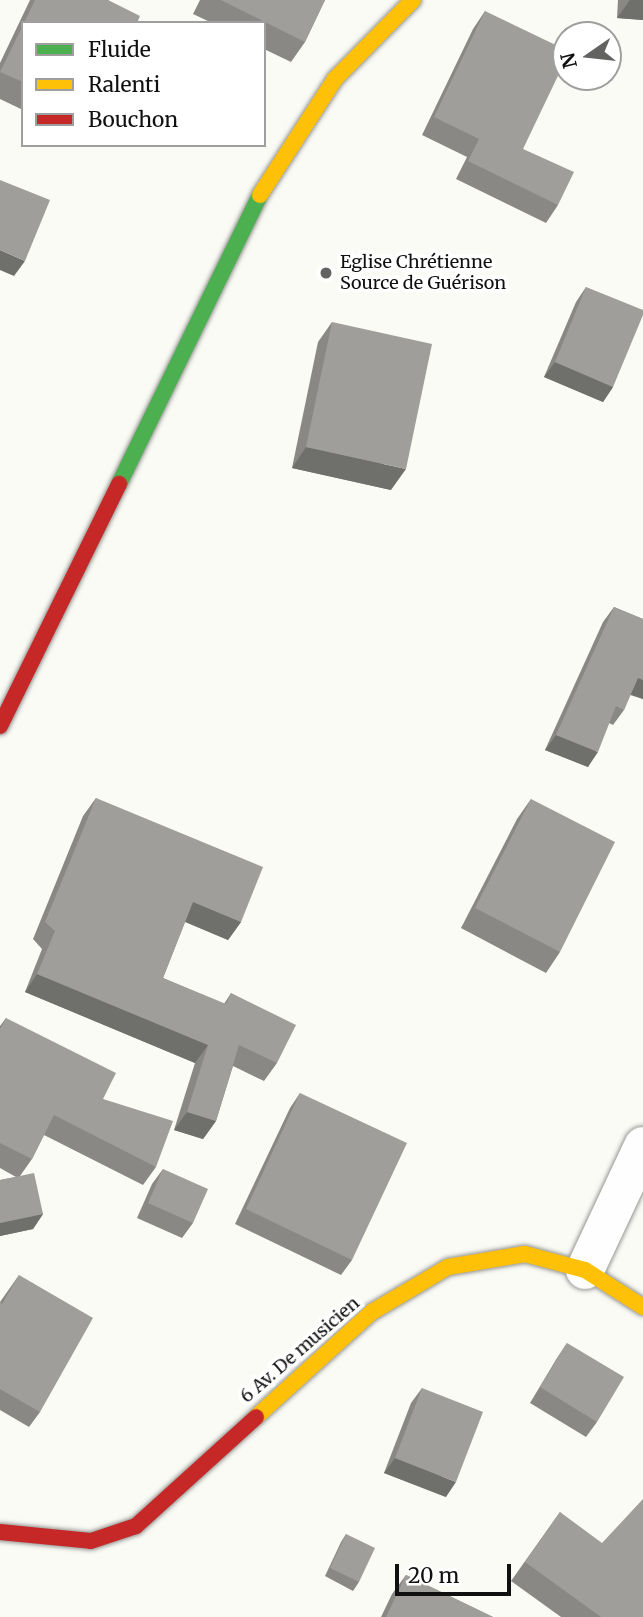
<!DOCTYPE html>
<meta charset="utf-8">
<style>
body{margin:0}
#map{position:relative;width:643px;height:1617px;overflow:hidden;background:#fbfbf6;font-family:Merriweather,serif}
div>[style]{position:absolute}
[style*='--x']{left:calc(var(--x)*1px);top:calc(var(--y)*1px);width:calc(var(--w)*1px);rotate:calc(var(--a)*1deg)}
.roads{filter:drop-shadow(0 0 2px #969694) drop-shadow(0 0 2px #969694)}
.street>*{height:38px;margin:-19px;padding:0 19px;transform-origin:19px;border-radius:19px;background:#fefefe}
.fast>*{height:16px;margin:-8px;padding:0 8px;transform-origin:8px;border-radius:8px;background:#4caf50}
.slow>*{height:16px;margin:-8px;padding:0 8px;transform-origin:8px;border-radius:8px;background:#ffc107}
.jam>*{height:16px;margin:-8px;padding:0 8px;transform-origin:8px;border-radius:8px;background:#c62828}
.wall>*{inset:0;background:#898885}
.shaded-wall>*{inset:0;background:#6f6f6c}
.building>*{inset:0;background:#9f9e9b}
.dots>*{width:19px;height:19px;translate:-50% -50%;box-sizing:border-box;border:4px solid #fff;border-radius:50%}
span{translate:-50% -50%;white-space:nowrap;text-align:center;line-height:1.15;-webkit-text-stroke:7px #fff;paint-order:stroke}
.poi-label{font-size:18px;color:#101010}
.left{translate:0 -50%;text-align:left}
.street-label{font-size:18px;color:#101010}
.legend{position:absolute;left:21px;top:21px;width:245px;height:126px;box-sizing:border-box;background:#fff;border:2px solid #9f9f9f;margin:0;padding:9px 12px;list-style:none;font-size:21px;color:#101010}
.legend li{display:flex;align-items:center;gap:14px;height:35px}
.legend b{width:35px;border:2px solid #9f9f9f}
.north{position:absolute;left:552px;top:21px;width:70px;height:70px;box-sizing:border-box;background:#fff;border:2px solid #9f9f9f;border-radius:50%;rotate:256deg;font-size:19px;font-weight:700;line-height:28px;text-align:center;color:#101010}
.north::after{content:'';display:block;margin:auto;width:24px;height:32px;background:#626260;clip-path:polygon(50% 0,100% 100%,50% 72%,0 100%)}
.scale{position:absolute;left:395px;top:1564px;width:116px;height:32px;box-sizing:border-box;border:4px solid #101010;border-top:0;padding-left:9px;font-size:21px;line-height:24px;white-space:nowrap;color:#101010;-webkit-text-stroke:5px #fff;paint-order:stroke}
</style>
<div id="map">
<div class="roads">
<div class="street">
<div style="--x:585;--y:1270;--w:137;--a:-64.9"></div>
</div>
<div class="fast">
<div style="--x:119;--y:484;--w:322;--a:-64"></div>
</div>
<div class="slow">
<div style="--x:260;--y:195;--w:138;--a:-57.1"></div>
<div style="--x:335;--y:79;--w:111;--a:-45.4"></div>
<div style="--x:256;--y:1417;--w:156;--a:-42.2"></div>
<div style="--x:372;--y:1312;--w:88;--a:-30.6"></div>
<div style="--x:448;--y:1267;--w:78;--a:-9.6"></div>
<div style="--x:525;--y:1254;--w:62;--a:14.9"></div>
<div style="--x:585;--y:1270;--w:69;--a:32.5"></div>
</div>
<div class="jam">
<div style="--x:0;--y:726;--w:270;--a:-63.8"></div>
<div style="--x:0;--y:1532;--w:91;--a:5.6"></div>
<div style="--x:91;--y:1541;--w:47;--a:-18.4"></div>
<div style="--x:136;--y:1526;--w:162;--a:-42.2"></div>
</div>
</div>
<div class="wall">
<div style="clip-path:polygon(30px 0,108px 0,137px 23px,23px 23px,23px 110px,0 99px,0 63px)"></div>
<div style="clip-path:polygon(200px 0,325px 0,305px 42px,291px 62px,264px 49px,264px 23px,212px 23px,193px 14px)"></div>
<div style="clip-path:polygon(618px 0,643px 0,643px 20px,617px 18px)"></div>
<div style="clip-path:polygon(485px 11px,523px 149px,558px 205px,546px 223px,456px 179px,467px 157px,422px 135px,473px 29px)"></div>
<div style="clip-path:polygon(586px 287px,613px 387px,603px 402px,544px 377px,576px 302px)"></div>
<div style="clip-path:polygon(332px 322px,391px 490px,292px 468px,318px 342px)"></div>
<div style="clip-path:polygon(614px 607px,643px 619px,643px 699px,630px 695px,624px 710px,613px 725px,609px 723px,588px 767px,545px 750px,603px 622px)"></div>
<div style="clip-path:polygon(96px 798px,241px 922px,228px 940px,185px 922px,163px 978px,224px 1004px,231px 993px,277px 1063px,264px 1081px,233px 1066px,216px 1121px,203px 1139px,174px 1130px,195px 1063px,25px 992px,42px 949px,33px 939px,83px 816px)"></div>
<div style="clip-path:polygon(531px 799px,560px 952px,546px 973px,461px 928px,517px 819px)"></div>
<div style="clip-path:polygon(6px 1018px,103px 1099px,156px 1167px,143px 1185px,44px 1135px,32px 1159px,20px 1176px,43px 1214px,33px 1229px,0 1236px,0 1180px,16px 1177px,0 1168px,0 1026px)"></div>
<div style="clip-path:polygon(300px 1093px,352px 1260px,341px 1275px,235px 1224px,290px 1108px)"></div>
<div style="clip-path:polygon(163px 1169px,193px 1223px,182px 1238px,137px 1218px,152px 1184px)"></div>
<div style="clip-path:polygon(19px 1275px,40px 1412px,29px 1427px,0 1410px,0 1302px)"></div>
<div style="clip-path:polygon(567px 1343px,597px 1422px,586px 1437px,530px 1403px,557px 1358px)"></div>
<div style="clip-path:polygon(422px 1388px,446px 1497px,384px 1473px,411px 1403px)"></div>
<div style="clip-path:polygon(560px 1512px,643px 1617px,561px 1617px,511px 1581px)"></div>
<div style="clip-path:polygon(346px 1534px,359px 1582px,353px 1591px,325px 1576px,341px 1542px)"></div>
<div style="clip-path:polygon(406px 1575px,493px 1617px,381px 1617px,392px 1594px)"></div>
</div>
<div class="shaded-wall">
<div style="clip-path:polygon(630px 0,643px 0,643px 20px,617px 18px)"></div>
<div style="clip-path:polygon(0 250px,25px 261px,14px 276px,0 270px)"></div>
<div style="clip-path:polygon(555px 362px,613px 387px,603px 402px,544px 377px)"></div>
<div style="clip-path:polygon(306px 447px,406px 469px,391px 490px,292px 468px)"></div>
<div style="clip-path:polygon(638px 678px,643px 680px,643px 699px,627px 693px)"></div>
<div style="clip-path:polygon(556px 735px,598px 752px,588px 767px,545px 750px)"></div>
<div style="clip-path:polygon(193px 902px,241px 922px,228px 940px,181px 920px)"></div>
<div style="clip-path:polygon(37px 974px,208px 1045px,195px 1063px,25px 992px)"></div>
<div style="clip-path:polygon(187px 1112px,216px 1121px,203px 1139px,174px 1130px)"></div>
<div style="clip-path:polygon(43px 1214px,33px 1229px,0 1236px,0 1223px)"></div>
<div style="clip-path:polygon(395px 1458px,456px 1482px,446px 1497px,384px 1473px)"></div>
</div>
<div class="building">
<div style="clip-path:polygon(35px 0,108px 0,140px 16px,137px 23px,24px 23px)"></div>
<div style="clip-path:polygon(221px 0,325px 0,305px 42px)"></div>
<div style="clip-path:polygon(485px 11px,566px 50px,566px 59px,523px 149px,574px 172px,558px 205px,468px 161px,479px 139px,434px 117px)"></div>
<div style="clip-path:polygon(23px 25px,23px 82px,0 72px)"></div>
<div style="clip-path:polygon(0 180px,50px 200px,25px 261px,0 250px)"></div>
<div style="clip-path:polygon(586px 287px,643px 310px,643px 315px,613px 387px,555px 362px)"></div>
<div style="clip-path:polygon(332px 322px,432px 344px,406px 469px,306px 447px)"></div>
<div style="clip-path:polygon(614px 607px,643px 619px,643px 680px,638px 678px,624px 710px,616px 706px,598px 752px,556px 735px)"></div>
<div style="clip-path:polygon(96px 798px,263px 867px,241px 922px,193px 902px,163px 978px,226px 1004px,231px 993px,296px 1025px,277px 1063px,239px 1045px,216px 1121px,187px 1112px,208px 1045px,37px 974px,55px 931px,45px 922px)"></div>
<div style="clip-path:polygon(531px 799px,615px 842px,560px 952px,475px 908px)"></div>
<div style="clip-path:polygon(6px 1018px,116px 1073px,103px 1099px,173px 1121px,156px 1167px,54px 1115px,32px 1159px,0 1143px,0 1029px)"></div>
<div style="clip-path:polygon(300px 1093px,407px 1143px,352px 1260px,246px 1209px)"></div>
<div style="clip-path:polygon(163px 1169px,208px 1189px,193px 1223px,148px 1203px)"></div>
<div style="clip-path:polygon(34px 1173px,43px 1214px,0 1223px,0 1180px)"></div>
<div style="clip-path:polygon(19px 1275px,93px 1318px,40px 1412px,0 1389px,0 1302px,2px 1304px)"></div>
<div style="clip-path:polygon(567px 1343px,624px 1377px,597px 1422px,540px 1387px)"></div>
<div style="clip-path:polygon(422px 1388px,483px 1412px,456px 1482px,395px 1458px)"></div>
<div style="clip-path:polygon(643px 1499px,643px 1617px,601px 1617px,525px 1562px,560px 1512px,602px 1543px)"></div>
<div style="clip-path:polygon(346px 1534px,375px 1548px,359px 1582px,330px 1568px)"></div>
<div style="clip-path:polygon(406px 1575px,493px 1617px,386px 1617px)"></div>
</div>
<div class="dots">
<div style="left:326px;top:273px;background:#626260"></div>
</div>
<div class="poi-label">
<span class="left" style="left:340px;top:273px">Eglise Chrétienne<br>Source de Guérison</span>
</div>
<div class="street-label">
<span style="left:300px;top:1350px;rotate:-41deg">6 Av. De musicien</span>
</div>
<ul class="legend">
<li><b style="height:9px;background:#4caf50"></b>Fluide</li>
<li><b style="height:9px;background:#ffc107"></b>Ralenti</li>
<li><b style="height:9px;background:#c62828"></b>Bouchon</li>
</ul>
<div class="north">N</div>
<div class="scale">20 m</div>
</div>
